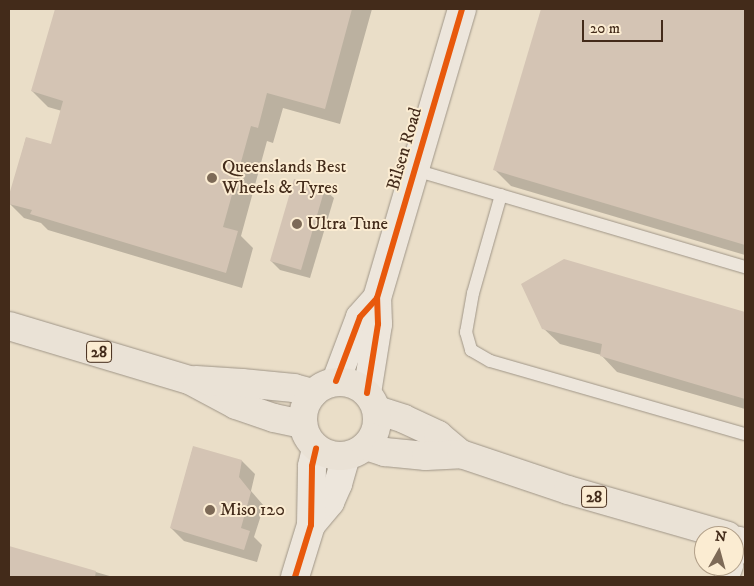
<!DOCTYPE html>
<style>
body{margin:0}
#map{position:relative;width:754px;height:586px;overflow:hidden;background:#eadec8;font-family:"IM FELL DW Pica",serif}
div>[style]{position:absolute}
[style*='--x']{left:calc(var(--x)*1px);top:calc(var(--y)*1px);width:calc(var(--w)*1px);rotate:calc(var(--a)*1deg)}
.shadow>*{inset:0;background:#0003}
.building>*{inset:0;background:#d4c4b4}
.roads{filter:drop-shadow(0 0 1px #9f9587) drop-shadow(0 0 1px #9f9587)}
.lane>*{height:12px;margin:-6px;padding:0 6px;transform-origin:6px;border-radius:6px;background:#ede6dc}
.street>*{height:24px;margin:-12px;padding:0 12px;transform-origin:12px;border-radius:12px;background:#ede6dc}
.secondary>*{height:28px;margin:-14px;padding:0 14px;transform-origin:14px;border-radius:14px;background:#ede6dc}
.primary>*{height:28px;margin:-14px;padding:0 14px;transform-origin:14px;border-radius:14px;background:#eae2d6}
.primary>.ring{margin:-14px;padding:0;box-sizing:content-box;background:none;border:28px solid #eae2d6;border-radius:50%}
.cycleway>*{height:6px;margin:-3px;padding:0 3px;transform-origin:3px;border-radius:3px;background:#e8590c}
.dots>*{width:14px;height:14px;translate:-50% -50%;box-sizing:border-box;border:2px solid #fbecd2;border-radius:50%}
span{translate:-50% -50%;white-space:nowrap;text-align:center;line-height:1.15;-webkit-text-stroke:4px #fbecd2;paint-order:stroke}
.shield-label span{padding:1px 4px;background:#fbecd2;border:1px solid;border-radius:4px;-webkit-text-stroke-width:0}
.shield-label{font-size:16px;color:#432b1a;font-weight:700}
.street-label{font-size:18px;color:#432b1a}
.poi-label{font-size:18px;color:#432b1a}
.left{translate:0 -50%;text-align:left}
.frame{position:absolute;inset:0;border:10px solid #432b1a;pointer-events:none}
.north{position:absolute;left:694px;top:526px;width:50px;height:50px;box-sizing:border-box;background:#fbecd2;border:1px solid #b19f88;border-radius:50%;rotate:7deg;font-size:14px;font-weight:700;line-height:20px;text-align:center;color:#432b1a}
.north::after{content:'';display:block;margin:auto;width:18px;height:22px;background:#7d6a57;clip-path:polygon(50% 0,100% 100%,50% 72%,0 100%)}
.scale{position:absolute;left:582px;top:20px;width:81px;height:22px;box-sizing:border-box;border:2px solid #432b1a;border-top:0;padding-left:6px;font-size:15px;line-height:18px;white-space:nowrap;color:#432b1a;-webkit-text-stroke:4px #fbecd2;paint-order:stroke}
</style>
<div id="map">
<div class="shadow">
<div style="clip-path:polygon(56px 9px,372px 9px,340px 124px,283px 108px,273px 143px,267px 141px,241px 236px,253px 248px,242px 288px,48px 230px,41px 223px,24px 218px,9px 203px,26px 138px,52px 146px,62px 111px,48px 107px,32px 91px)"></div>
<div style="clip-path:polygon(543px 9px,745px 9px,745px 255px,511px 186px,495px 170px)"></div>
<div style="clip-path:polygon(324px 189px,334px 198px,310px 278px,280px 270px,271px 261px)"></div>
<div style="clip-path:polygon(716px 307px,745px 314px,745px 409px,617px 372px,601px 355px,560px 344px,543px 328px)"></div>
<div style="clip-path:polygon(193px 448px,242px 461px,255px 474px,251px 491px,264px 506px,254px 537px,262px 545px,257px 562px,184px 541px,171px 528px)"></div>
<div style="clip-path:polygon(9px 547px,113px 577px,9px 577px)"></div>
</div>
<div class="building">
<div style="clip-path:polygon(55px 9px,352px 9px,325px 109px,267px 93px,258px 128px,251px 126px,223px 227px,238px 231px,226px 273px,30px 214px,32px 210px,9px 204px,9px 195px,26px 137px,51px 144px,63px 101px,31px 91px)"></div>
<div style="clip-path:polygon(541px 9px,745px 9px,745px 245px,493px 170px)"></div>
<div style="clip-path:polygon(294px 179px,325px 188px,301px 270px,270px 261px)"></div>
<div style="clip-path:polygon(564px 259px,745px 312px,745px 399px,600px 356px,602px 344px,542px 329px,521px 284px)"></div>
<div style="clip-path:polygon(193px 446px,242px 460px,239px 477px,251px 492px,241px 528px,250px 531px,244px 550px,170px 528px)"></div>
<div style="clip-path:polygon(9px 546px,96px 571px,95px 577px,9px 577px)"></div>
</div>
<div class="roads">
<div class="lane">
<div style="--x:415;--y:170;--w:344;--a:16.4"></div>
<div style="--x:501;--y:195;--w:102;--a:105.9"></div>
<div style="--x:473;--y:293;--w:40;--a:100"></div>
<div style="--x:466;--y:332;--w:19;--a:74"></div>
<div style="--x:471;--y:350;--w:22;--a:30"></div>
<div style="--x:490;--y:361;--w:265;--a:16"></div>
</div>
<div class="street">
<div style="--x:734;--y:556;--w:18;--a:-74"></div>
<div style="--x:727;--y:577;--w:12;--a:-70"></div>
</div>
<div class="secondary">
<div style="--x:336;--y:381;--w:68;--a:-69.4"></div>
<div style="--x:360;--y:317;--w:25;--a:-48"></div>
<div style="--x:367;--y:393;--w:70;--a:-80.9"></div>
<div style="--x:378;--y:324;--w:26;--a:-92"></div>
<div style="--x:377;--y:298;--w:301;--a:-73.6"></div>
<div style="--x:311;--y:525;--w:30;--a:-50"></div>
<div style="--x:330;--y:502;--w:20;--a:-66"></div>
<div style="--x:338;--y:484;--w:29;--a:-74"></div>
<div style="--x:295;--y:577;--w:54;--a:-72.9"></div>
<div style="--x:311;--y:525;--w:59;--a:-89"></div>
<div style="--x:312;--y:466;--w:18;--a:-77"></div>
</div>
<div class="primary">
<div style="--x:9;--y:326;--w:188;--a:16.7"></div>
<div style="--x:189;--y:380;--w:53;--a:28"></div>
<div style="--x:236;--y:405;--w:40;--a:18.9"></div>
<div style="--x:274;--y:418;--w:30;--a:12"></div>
<div style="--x:196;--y:380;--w:46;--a:3.7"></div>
<div style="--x:242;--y:383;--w:52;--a:5.5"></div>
<div style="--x:294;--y:388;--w:20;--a:15"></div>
<div class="ring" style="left:303px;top:382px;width:46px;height:46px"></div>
<div style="--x:377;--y:410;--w:28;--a:18"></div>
<div style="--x:404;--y:419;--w:38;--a:25"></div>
<div style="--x:438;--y:435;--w:30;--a:40"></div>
<div style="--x:366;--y:446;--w:20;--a:18"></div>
<div style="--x:385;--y:452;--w:41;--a:5.6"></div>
<div style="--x:426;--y:456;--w:35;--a:-3"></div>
<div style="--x:461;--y:454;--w:113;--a:18.6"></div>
<div style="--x:568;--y:490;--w:166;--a:16"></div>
</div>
</div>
<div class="cycleway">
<div style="--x:336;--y:381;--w:68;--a:-69.4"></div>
<div style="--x:360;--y:317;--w:25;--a:-48"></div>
<div style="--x:367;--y:393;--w:70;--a:-80.9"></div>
<div style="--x:378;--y:324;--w:26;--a:-92"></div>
<div style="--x:377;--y:298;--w:301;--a:-73.6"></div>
<div style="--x:295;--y:577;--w:54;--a:-72.9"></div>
<div style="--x:311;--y:525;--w:59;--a:-89"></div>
<div style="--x:312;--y:466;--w:18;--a:-77"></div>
</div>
<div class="dots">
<div style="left:212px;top:178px;background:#7d6a57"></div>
<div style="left:297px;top:224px;background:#7d6a57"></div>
<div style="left:210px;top:510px;background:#7d6a57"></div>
</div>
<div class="shield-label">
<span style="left:99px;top:352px">28</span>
<span style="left:594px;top:497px">28</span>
</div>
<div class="street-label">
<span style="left:405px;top:149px;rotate:-74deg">Bilsen Road</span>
</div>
<div class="poi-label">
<span class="left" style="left:222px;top:178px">Queenslands Best<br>Wheels &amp; Tyres</span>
<span class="left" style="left:307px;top:224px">Ultra Tune</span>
<span class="left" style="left:220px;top:510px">Miso 120</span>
</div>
<div class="frame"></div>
<div class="north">N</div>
<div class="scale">20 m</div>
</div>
